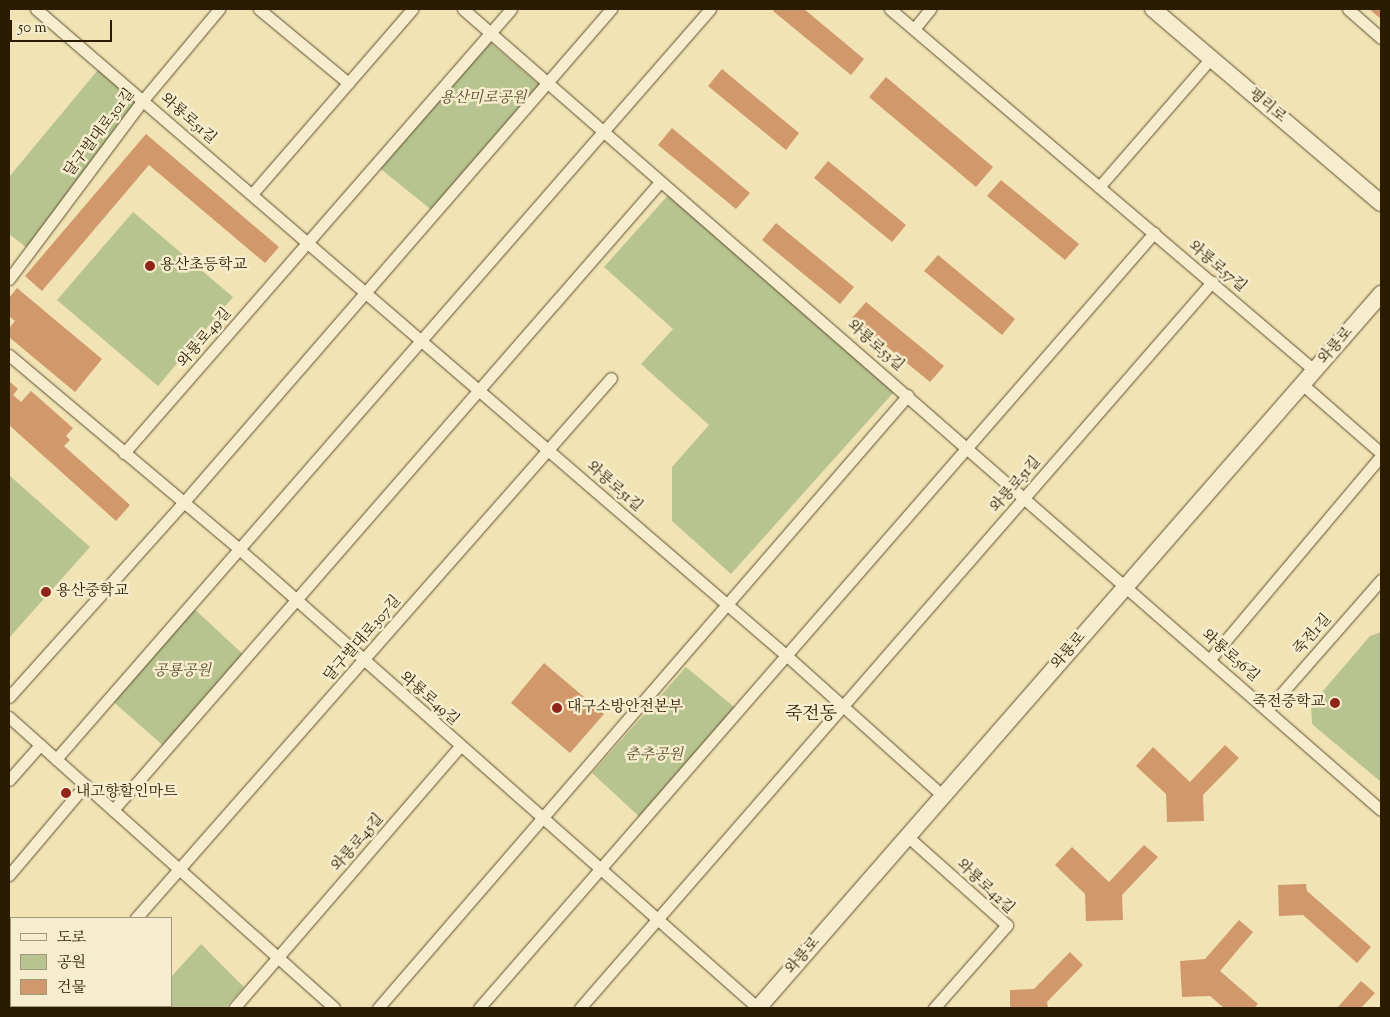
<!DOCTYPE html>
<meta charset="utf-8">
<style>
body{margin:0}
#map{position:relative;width:1390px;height:1017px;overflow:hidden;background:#f1e3b4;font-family:"Sorts Mill Goudy","Noto Serif KR",serif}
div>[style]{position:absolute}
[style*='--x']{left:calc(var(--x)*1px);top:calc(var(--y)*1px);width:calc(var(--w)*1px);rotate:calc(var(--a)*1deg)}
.green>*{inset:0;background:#b8c48f}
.building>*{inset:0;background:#d1986b}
.roads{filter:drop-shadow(0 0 1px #5d4d2f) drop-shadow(0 0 1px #5d4d2f)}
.minor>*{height:11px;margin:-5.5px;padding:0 5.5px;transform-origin:5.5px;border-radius:5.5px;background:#f6edce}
.secondary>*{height:16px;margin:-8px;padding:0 8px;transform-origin:8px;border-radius:8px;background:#f6edce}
.dots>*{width:14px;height:14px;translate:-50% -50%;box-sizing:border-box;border:2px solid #f6edce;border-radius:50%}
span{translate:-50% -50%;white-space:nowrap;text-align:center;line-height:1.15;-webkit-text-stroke:5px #f6edce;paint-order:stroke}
.park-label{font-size:15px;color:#564e2d;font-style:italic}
.street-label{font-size:15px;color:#2c1b03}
.poi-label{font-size:15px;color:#2c1b03}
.left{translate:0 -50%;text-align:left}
.right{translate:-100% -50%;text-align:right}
.quarter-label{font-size:18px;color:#2c1b03}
.frame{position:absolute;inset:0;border:10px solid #2c1b03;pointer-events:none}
.legend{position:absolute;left:10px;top:917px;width:162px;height:90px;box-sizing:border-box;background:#f6edce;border:1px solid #a5997d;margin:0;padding:6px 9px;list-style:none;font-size:15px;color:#2c1b03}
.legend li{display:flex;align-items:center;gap:10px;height:25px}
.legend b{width:25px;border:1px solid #a5997d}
.scale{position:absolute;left:10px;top:20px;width:102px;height:22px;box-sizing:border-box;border:2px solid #2c1b03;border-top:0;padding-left:6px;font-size:15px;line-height:18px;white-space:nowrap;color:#2c1b03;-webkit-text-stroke:4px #f6edce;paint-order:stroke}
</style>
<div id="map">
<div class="green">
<div style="clip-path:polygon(486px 39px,542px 87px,434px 212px,377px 166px)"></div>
<div style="clip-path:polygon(102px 65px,139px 101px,27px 248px,9px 234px,9px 177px)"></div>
<div style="clip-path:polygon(670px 193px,894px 392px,731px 574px,672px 521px,672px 467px,709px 425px,641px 364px,673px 329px,604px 267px)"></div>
<div style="clip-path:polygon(133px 212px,233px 297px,158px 386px,57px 300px)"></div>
<div style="clip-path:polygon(9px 475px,90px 547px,9px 638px)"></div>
<div style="clip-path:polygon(190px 605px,246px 657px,166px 748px,109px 698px)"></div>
<div style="clip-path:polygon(1381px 632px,1381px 782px,1312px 724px,1311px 705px,1370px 636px)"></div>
<div style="clip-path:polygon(686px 667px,739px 711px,644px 821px,592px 773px)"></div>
<div style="clip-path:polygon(201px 944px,244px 987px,225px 1008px,144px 1008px,171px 1006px,171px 977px)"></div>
</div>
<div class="building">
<div style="clip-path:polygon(775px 9px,804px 9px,864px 59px,851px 75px,773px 11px)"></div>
<div style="clip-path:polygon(1369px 9px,1381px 9px,1381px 19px)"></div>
<div style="clip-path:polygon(722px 69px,799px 133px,786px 150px,708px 86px)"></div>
<div style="clip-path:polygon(886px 77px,993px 167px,976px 187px,869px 97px)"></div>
<div style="clip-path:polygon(672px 128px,750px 193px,736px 209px,658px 145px)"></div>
<div style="clip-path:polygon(146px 134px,279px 247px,265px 263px,149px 165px,42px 291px,25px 276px)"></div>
<div style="clip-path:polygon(828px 161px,906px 225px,892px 242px,814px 178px)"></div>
<div style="clip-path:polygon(1001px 180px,1079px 244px,1065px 260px,987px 196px)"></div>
<div style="clip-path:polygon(776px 223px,854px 287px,840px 304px,762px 240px)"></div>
<div style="clip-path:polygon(938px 255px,1015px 319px,1002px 335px,924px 271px)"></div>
<div style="clip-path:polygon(17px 288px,102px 359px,75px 392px,9px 337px,9px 328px,15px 321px,9px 316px,9px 298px)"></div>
<div style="clip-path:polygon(866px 302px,944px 366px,930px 382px,852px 318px)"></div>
<div style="clip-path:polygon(9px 381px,18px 389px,13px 395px,21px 402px,31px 391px,73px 428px,66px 436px,70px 440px,64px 446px,130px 505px,116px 521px,9px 425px)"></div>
<div style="clip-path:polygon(544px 663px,604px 714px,570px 753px,511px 703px)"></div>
<div style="clip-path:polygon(1225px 745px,1239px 758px,1203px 795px,1204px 821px,1167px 822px,1166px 794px,1136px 766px,1153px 747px,1190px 782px)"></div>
<div style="clip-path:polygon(1144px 845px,1158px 857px,1122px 895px,1123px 920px,1086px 921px,1085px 894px,1055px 865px,1072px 847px,1109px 882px)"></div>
<div style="clip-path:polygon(1306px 884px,1307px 891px,1371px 947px,1357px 963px,1303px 915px,1279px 916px,1278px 885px)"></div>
<div style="clip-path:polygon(1239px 920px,1253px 932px,1220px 971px,1258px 1004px,1254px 1008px,1224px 1008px,1210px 996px,1182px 997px,1180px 961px,1205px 959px)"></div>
<div style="clip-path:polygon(1070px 952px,1083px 965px,1047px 1002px,1048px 1008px,1010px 1008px,1010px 990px,1034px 989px)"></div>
<div style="clip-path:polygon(1361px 981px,1375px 993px,1361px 1008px,1337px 1008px)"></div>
</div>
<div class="roads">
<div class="minor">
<div style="--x:36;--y:9;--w:991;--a:40.75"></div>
<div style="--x:787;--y:656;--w:210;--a:41.9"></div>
<div style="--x:259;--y:9;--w:116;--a:39.7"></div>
<div style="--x:463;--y:9;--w:1218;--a:41.11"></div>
<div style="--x:890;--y:9;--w:557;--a:40.41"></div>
<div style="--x:1348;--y:9;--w:44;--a:41.3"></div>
<div style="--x:914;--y:29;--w:26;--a:-51"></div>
<div style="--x:1099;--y:187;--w:171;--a:-49"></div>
<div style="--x:252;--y:194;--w:245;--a:-49.1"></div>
<div style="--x:9;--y:279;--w:224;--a:-53.2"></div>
<div style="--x:143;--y:100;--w:119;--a:-50.1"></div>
<div style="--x:9;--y:355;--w:301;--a:40.1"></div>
<div style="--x:239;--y:549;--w:693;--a:41.49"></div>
<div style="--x:1302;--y:384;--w:105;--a:41.1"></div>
<div style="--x:124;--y:453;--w:589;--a:-48.92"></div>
<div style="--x:1210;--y:659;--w:265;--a:-49.9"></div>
<div style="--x:9;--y:697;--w:261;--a:-48.1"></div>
<div style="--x:183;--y:503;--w:654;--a:-49.09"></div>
<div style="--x:1267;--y:710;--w:173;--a:-48.8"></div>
<div style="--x:9;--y:717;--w:436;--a:41.8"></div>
<div style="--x:56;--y:759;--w:995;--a:-48.91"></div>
<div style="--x:9;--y:780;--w:47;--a:-48.5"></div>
<div style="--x:113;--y:810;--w:833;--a:-48.94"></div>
<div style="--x:907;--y:836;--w:134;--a:41.7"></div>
<div style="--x:1007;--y:925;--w:111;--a:131.3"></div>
<div style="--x:9;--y:875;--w:118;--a:-49.8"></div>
<div style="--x:136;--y:918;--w:719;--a:-48.66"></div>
<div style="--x:57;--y:1008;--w:3;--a:-45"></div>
<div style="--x:234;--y:1008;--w:346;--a:-49.2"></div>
<div style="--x:378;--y:1008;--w:810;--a:-49.15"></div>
<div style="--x:479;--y:1008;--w:1028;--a:-48.95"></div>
<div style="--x:580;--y:1008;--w:963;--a:-48.96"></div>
</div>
<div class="secondary">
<div style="--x:1153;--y:9;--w:299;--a:40.4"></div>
<div style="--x:758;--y:1008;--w:948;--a:-48.89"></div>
</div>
</div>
<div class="dots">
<div style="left:150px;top:266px;background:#8f2418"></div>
<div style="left:46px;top:592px;background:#8f2418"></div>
<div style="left:1335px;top:703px;background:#8f2418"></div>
<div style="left:557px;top:708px;background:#8f2418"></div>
<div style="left:66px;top:793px;background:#8f2418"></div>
</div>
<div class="park-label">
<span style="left:483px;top:99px">용산미로공원</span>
<span style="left:182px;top:672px">공룡공원</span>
<span style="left:654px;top:756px">춘추공원</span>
</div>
<div class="street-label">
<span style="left:1267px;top:106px;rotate:40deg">평리로</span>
<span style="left:188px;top:119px;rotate:41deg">와룡로51길</span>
<span style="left:100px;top:133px;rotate:-53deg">달구벌대로301길</span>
<span style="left:1217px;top:267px;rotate:40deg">와룡로57길</span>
<span style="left:205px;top:338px;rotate:-49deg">와룡로49길</span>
<span style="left:875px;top:346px;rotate:41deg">와룡로53길</span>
<span style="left:1336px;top:346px;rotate:-49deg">와룡로</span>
<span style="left:1016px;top:485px;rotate:-49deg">와룡로51길</span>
<span style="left:614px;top:487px;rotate:41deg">와룡로51길</span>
<span style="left:1313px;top:635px;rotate:-49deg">죽전1길</span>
<span style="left:363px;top:639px;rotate:-49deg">달구벌대로307길</span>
<span style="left:1069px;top:651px;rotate:-49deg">와룡로</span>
<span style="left:1230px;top:656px;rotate:41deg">와룡로56길</span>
<span style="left:429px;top:699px;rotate:41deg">와룡로49길</span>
<span style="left:358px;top:843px;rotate:-49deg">와룡로45길</span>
<span style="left:985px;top:887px;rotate:43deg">와룡로42길</span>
<span style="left:803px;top:956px;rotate:-49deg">와룡로</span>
</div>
<div class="poi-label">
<span class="left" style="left:160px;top:266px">용산초등학교</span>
<span class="left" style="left:56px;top:592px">용산중학교</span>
<span class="right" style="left:1325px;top:703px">죽전중학교</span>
<span class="left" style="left:567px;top:708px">대구소방안전본부</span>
<span class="left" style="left:76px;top:793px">내고향할인마트</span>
</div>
<div class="quarter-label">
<span style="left:811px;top:715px">죽전동</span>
</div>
<div class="frame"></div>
<ul class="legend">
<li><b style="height:6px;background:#f6edce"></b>도로</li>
<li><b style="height:14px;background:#b8c48f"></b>공원</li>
<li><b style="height:14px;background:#d1986b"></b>건물</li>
</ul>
<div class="scale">50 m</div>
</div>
